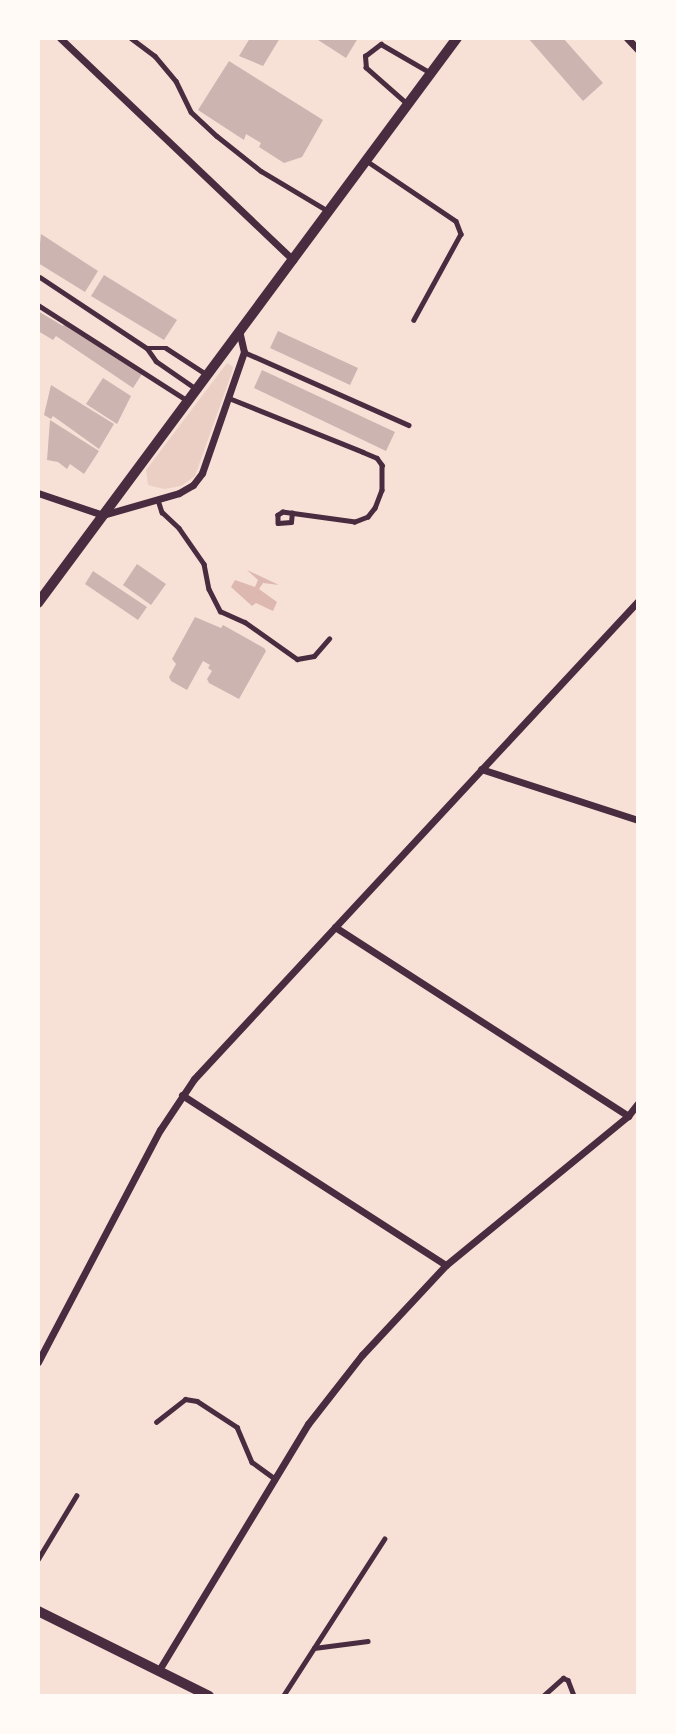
<!DOCTYPE html>
<style>
body{margin:0}
#map{position:relative;width:676px;height:1734px;overflow:hidden;background:#f7e1d7;font-family:"Varela Round",sans-serif}
div>[style]{position:absolute}
[style*='--x']{left:calc(var(--x)*1px);top:calc(var(--y)*1px);width:calc(var(--w)*1px);rotate:calc(var(--a)*1deg)}
.green>*{inset:0;background:#ebcfc5}
.water>*{inset:0;background:#dcb8b0}
.building>*{inset:0;background:#ccb4b1}
.service>*{height:4.5px;margin:-2.25px;padding:0 2.25px;transform-origin:2.25px;border-radius:2.25px;background:#4a2c40}
.minor>*{height:7px;margin:-3.5px;padding:0 3.5px;transform-origin:3.5px;border-radius:3.5px;background:#4a2c40}
.tertiary>*{height:10px;margin:-5px;padding:0 5px;transform-origin:5px;border-radius:5px;background:#4a2c40}
span{translate:-50% -50%;white-space:nowrap;text-align:center;line-height:1.15;-webkit-text-stroke:7px #fffaf5;paint-order:stroke}
.frame{position:absolute;inset:0;border:40px solid #fffaf5;pointer-events:none}
</style>
<div id="map">
<div class="green">
<div style="clip-path:polygon(227px 363px,233px 367px,232px 372px,195px 476px,181px 486px,164px 489px,148px 485px,146px 470px)"></div>
</div>
<div class="water">
<div style="clip-path:polygon(247px 570px,279px 585px,263px 583px,259px 589px,277px 602px,273px 611px,256px 603px,252px 606px,231px 587px,235px 580px,255px 587px,258px 580px)"></div>
</div>
<div class="building">
<div style="clip-path:polygon(250px 38px,280px 38px,263px 66px,239px 56px)"></div>
<div style="clip-path:polygon(315px 38px,358px 38px,346px 58px)"></div>
<div style="clip-path:polygon(528px 38px,563px 38px,603px 83px,583px 101px)"></div>
<div style="clip-path:polygon(229px 61px,323px 120px,302px 157px,284px 163px,259px 147px,261px 143px,246px 134px,244px 140px,198px 110px)"></div>
<div style="clip-path:polygon(41px 234px,98px 271px,85px 292px,38px 263px)"></div>
<div style="clip-path:polygon(104px 275px,177px 320px,164px 340px,91px 296px)"></div>
<div style="clip-path:polygon(38px 311px,63px 326px,65px 323px,142px 374px,133px 388px,56px 336px,53px 340px,38px 331px)"></div>
<div style="clip-path:polygon(278px 331px,358px 368px,350px 385px,270px 348px)"></div>
<div style="clip-path:polygon(262px 370px,395px 432px,386px 451px,254px 388px)"></div>
<div style="clip-path:polygon(103px 378px,131px 396px,117px 424px,86px 404px)"></div>
<div style="clip-path:polygon(51px 385px,114px 424px,99px 449px,53px 416px,51px 419px,44px 415px)"></div>
<div style="clip-path:polygon(50px 420px,99px 451px,84px 474px,70px 464px,67px 469px,58px 462px,47px 460px)"></div>
<div style="clip-path:polygon(137px 564px,166px 584px,151px 605px,123px 585px)"></div>
<div style="clip-path:polygon(93px 571px,147px 607px,138px 620px,85px 584px)"></div>
<div style="clip-path:polygon(195px 617px,221px 628px,223px 625px,264px 648px,266px 651px,239px 699px,209px 683px,207px 679px,212px 671px,208px 668px,210px 665px,203px 661px,187px 690px,171px 681px,169px 677px,176px 664px,172px 659px)"></div>
</div>
<div class="service">
<div style="--x:131;--y:38;--w:30;--a:37"></div>
<div style="--x:155;--y:56;--w:33;--a:50"></div>
<div style="--x:176;--y:81;--w:34;--a:64"></div>
<div style="--x:191;--y:112;--w:35;--a:43"></div>
<div style="--x:217;--y:136;--w:56;--a:38.5"></div>
<div style="--x:261;--y:171;--w:78;--a:30.8"></div>
<div style="--x:407;--y:104;--w:55;--a:-138.7"></div>
<div style="--x:366;--y:68;--w:12;--a:-95"></div>
<div style="--x:365;--y:56;--w:20;--a:-37"></div>
<div style="--x:381;--y:44;--w:58;--a:30.1"></div>
<div style="--x:367;--y:161;--w:107;--a:34"></div>
<div style="--x:456;--y:221;--w:14;--a:69"></div>
<div style="--x:461;--y:234;--w:98;--a:118.7"></div>
<div style="--x:40;--y:277;--w:128;--a:33.6"></div>
<div style="--x:147;--y:348;--w:16;--a:55"></div>
<div style="--x:156;--y:361;--w:47;--a:34.7"></div>
<div style="--x:38;--y:305;--w:178;--a:32.6"></div>
<div style="--x:148;--y:348;--w:18;--a:0"></div>
<div style="--x:166;--y:348;--w:48;--a:33"></div>
<div style="--x:244;--y:352;--w:180;--a:23.9"></div>
<div style="--x:229;--y:398;--w:144;--a:21.9"></div>
<div style="--x:363;--y:452;--w:15;--a:23"></div>
<div style="--x:377;--y:458;--w:9;--a:54"></div>
<div style="--x:382;--y:465;--w:25;--a:90"></div>
<div style="--x:382;--y:490;--w:19;--a:111"></div>
<div style="--x:375;--y:508;--w:11;--a:128"></div>
<div style="--x:368;--y:517;--w:14;--a:159"></div>
<div style="--x:355;--y:522;--w:73;--a:-172.1"></div>
<div style="--x:283;--y:512;--w:6;--a:149"></div>
<div style="--x:278;--y:515;--w:8;--a:90"></div>
<div style="--x:278;--y:523;--w:13;--a:-4"></div>
<div style="--x:291;--y:522;--w:9;--a:-84"></div>
<div style="--x:158;--y:500;--w:13;--a:72"></div>
<div style="--x:162;--y:512;--w:23;--a:43"></div>
<div style="--x:179;--y:528;--w:44;--a:55.2"></div>
<div style="--x:204;--y:564;--w:25;--a:79"></div>
<div style="--x:209;--y:589;--w:25;--a:63"></div>
<div style="--x:220;--y:611;--w:27;--a:24"></div>
<div style="--x:245;--y:622;--w:64;--a:35.4"></div>
<div style="--x:297;--y:659;--w:17;--a:-10"></div>
<div style="--x:314;--y:656;--w:23;--a:-49"></div>
<div style="--x:156;--y:1422;--w:37;--a:-38"></div>
<div style="--x:185;--y:1399;--w:12;--a:9"></div>
<div style="--x:197;--y:1401;--w:48;--a:33"></div>
<div style="--x:237;--y:1427;--w:38;--a:67"></div>
<div style="--x:252;--y:1462;--w:27;--a:36"></div>
<div style="--x:38;--y:1559;--w:74;--a:-58.9"></div>
<div style="--x:314;--y:1648;--w:54;--a:-7.4"></div>
<div style="--x:283;--y:1696;--w:187;--a:-57.2"></div>
<div style="--x:543;--y:1696;--w:27;--a:-42"></div>
<div style="--x:563;--y:1678;--w:5;--a:22"></div>
<div style="--x:568;--y:1680;--w:17;--a:69"></div>
</div>
<div class="minor">
<div style="--x:60;--y:38;--w:322;--a:43.6"></div>
<div style="--x:627;--y:38;--w:16;--a:47"></div>
<div style="--x:38;--y:493;--w:69;--a:18.7"></div>
<div style="--x:103;--y:515;--w:79;--a:-16.1"></div>
<div style="--x:179;--y:493;--w:16;--a:-30"></div>
<div style="--x:193;--y:485;--w:15;--a:-53"></div>
<div style="--x:202;--y:473;--w:128;--a:-70.9"></div>
<div style="--x:244;--y:352;--w:22;--a:-103"></div>
<div style="--x:481;--y:769;--w:165;--a:18"></div>
<div style="--x:335;--y:927;--w:349;--a:32.8"></div>
<div style="--x:182;--y:1095;--w:314;--a:32.8"></div>
<div style="--x:38;--y:1362;--w:262;--a:-62.3"></div>
<div style="--x:160;--y:1130;--w:61;--a:-56.3"></div>
<div style="--x:194;--y:1079;--w:652;--a:-47.11"></div>
<div style="--x:159;--y:1670;--w:288;--a:-58.8"></div>
<div style="--x:308;--y:1424;--w:88;--a:-52"></div>
<div style="--x:362;--y:1355;--w:123;--a:-47"></div>
<div style="--x:446;--y:1265;--w:235;--a:-39.3"></div>
<div style="--x:628;--y:1116;--w:16;--a:-52"></div>
</div>
<div class="tertiary">
<div style="--x:38;--y:603;--w:703;--a:-53.44"></div>
<div style="--x:38;--y:1611;--w:191;--a:26.4"></div>
</div>
<div class="frame"></div>
</div>
